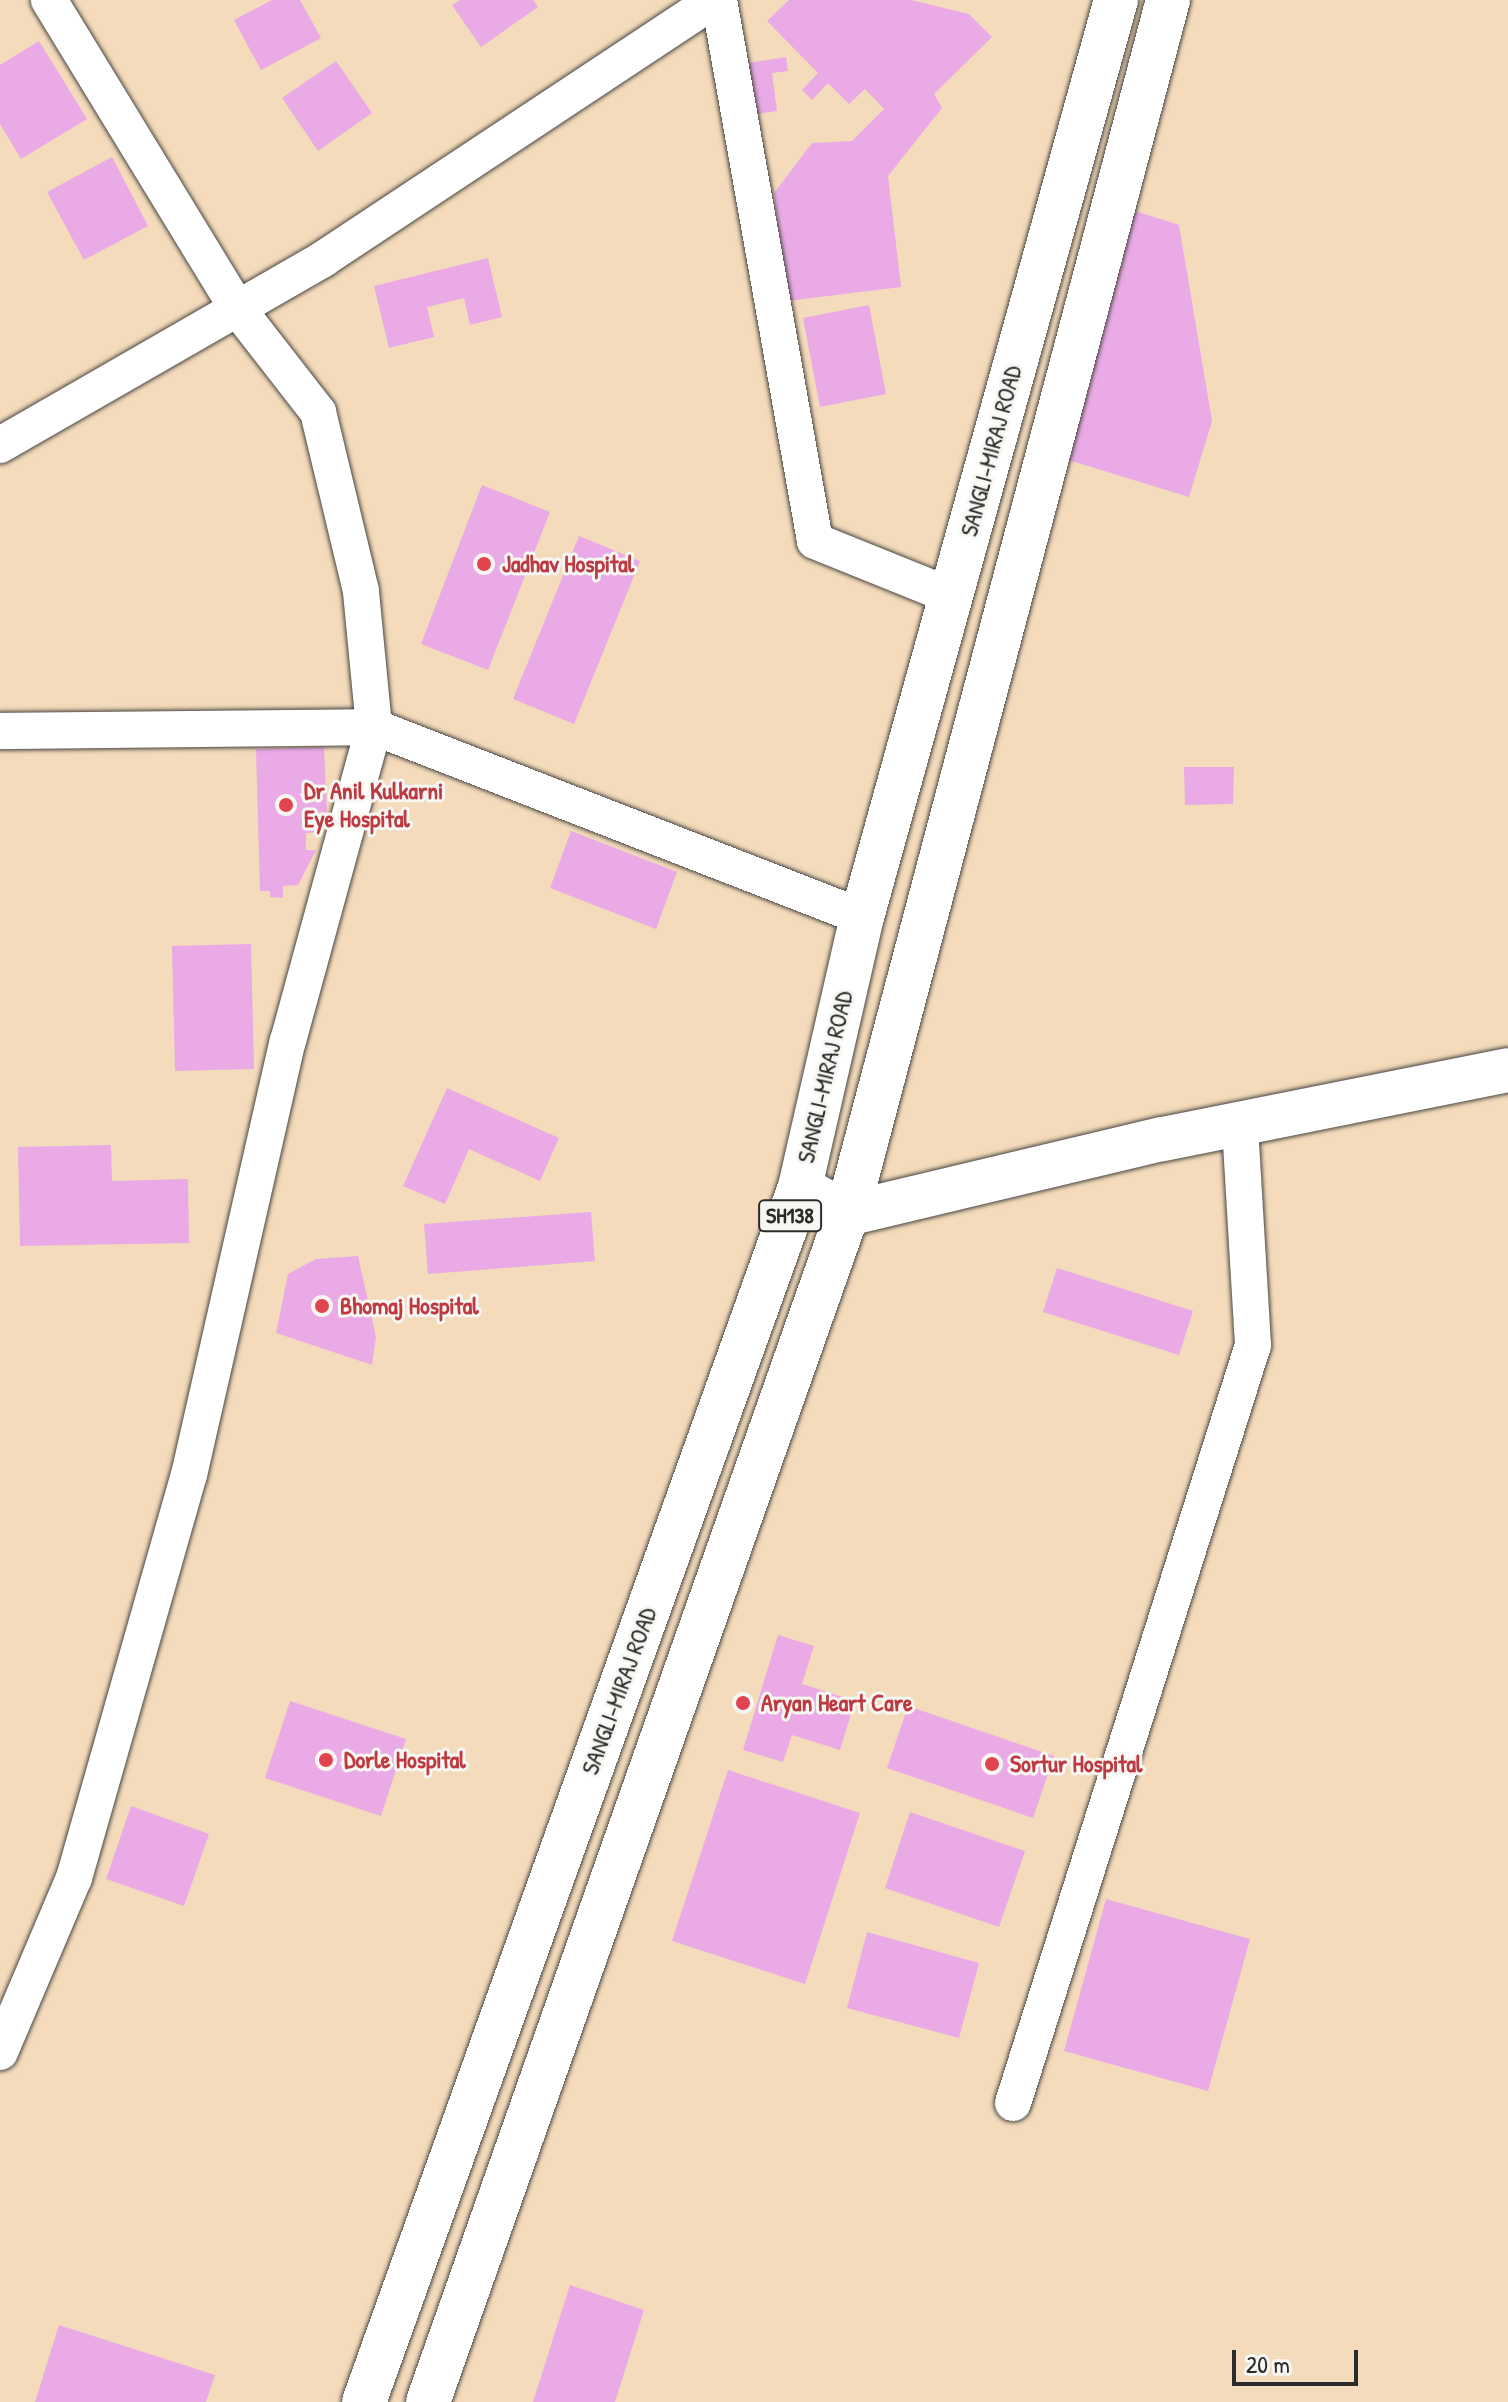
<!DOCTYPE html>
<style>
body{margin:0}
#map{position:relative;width:1508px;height:2402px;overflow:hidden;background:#f3dbbb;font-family:"Patrick Hand",sans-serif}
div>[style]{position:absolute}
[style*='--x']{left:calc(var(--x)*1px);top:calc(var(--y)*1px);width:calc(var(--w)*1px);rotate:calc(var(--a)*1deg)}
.building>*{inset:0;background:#eaaae6}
.roads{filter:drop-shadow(0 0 2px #494541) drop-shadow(0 0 2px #494541)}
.minor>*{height:36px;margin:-18px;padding:0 18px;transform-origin:18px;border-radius:18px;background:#fff}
.secondary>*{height:44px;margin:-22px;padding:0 22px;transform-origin:22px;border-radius:22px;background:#fff}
.trunk>*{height:44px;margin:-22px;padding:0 22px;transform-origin:22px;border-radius:22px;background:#fff}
.dots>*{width:22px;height:22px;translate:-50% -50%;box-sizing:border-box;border:4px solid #f6f6f2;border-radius:50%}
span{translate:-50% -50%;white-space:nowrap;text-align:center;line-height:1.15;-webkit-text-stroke:6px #f6f6f2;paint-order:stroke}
.shield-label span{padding:2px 6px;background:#f6f6f2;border:2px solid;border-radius:6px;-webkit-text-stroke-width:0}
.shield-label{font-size:22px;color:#2b2b2b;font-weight:700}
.street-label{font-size:24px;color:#2b2b2b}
.health-label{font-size:24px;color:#be3a42;font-weight:700}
.left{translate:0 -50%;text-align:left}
.scale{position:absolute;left:1232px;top:2350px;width:126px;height:36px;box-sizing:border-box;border:4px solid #2b2b2b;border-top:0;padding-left:10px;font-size:24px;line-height:28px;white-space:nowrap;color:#2b2b2b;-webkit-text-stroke:6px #f6f6f2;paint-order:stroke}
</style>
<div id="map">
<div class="building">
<div style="clip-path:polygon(272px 0,300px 0,321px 38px,261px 70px,234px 20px)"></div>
<div style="clip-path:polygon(460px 0,533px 0,538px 7px,481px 47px,452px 5px)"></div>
<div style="clip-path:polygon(789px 0,911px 0,969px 14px,992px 37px,934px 94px,942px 108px,888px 176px,901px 287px,787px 301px,774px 193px,812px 143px,852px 141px,884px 109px,865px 89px,849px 104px,828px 83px,812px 100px,802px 90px,818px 73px,767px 21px)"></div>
<div style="clip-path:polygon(39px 41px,87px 119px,21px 159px,0 124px,0 65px)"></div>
<div style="clip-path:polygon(786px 57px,788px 71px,772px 73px,777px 111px,750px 115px,743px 64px)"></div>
<div style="clip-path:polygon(336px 61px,372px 113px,318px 151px,282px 98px)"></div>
<div style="clip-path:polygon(112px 157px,148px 226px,84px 260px,47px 192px)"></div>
<div style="clip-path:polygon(1129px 209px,1179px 225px,1212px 421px,1189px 497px,1052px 455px)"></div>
<div style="clip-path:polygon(488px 258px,502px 317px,470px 325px,464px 298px,427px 307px,434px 337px,389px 348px,374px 286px)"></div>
<div style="clip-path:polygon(869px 305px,886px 394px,820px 407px,803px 318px)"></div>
<div style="clip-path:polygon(482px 485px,550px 512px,488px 670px,421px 644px)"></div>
<div style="clip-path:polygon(579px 536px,640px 561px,574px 724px,513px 699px)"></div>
<div style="clip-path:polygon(324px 747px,327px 812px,307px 813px,308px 822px,322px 822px,322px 832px,306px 833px,306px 850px,316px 850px,298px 885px,283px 886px,283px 898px,270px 897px,270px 891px,260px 891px,256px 749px)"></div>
<div style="clip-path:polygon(1184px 767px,1234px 767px,1233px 804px,1185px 805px)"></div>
<div style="clip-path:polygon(571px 831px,677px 872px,656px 929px,550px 888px)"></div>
<div style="clip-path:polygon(251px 944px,254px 1069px,175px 1071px,172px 946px)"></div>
<div style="clip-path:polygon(447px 1088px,559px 1138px,540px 1181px,469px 1149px,445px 1204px,403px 1186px)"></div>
<div style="clip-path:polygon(111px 1145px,112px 1181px,188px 1179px,189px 1243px,20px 1246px,18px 1147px)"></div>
<div style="clip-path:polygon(591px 1212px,595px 1261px,428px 1274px,424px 1224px)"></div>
<div style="clip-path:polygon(358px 1256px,376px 1337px,372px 1365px,276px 1333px,288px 1274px,316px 1259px)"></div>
<div style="clip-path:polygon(1057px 1268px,1193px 1311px,1179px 1355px,1043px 1312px)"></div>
<div style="clip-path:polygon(778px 1635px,814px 1646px,802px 1684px,855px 1701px,840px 1750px,792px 1735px,783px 1762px,743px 1750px)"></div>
<div style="clip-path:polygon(290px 1701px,406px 1739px,381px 1816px,265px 1778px)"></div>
<div style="clip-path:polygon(908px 1706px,1054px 1756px,1033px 1818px,887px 1768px)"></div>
<div style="clip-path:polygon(728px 1770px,860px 1813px,805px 1984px,672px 1941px)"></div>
<div style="clip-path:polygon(131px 1806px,209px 1834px,184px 1906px,106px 1879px)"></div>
<div style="clip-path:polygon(910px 1812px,1025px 1851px,999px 1927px,885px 1888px)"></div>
<div style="clip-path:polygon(1106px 1899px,1250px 1939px,1208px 2091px,1064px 2051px)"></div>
<div style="clip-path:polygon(867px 1932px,979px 1963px,959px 2038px,847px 2008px)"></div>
<div style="clip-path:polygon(570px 2285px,644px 2310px,615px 2402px,533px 2402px)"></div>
<div style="clip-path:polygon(59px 2325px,215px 2375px,206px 2402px,35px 2402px)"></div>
</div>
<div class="roads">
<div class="minor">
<div style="--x:719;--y:0;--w:549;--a:79.94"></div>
<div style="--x:815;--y:541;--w:147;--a:22"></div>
<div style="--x:0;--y:445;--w:373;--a:-29.9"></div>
<div style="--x:323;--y:259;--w:470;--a:-33.5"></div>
<div style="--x:0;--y:731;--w:374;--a:-0.6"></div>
<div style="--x:374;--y:727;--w:137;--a:-95.5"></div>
<div style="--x:361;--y:591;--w:184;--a:-103.5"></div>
<div style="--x:318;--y:412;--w:132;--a:-127.9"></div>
<div style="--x:237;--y:308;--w:361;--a:-121.4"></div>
<div style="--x:0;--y:2052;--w:189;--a:-67"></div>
<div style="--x:74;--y:1878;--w:419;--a:-74.1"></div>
<div style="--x:189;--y:1475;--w:445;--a:-77.2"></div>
<div style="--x:288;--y:1041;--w:326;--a:-74.7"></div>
<div style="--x:374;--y:727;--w:524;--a:21.27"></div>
<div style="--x:1013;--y:2103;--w:795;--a:-72.43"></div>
<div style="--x:1253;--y:1345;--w:221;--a:-93.4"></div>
</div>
<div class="secondary">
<div style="--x:800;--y:1187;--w:54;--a:29.9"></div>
<div style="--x:847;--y:1214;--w:325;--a:-13.4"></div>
<div style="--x:1163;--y:1139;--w:352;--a:-11.3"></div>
</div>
<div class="trunk">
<div style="--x:364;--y:2402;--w:1291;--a:-70.26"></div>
<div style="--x:800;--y:1187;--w:277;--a:-77.1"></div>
<div style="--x:862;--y:917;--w:952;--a:-74.52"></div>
<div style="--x:428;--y:2402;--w:1260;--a:-70.57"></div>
<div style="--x:847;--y:1214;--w:1256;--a:-75.19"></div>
</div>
</div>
<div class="dots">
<div style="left:484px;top:564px;background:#e0444e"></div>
<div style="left:286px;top:805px;background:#e0444e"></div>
<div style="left:322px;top:1306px;background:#e0444e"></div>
<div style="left:743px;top:1703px;background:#e0444e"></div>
<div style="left:326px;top:1760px;background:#e0444e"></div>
<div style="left:992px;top:1764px;background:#e0444e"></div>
</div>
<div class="shield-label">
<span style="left:790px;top:1216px">SH138</span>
</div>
<div class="street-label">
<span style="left:991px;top:451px;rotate:-75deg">SANGLI-MIRAJ ROAD</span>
<span style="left:825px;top:1077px;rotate:-77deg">SANGLI-MIRAJ ROAD</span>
<span style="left:619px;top:1691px;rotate:-70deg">SANGLI-MIRAJ ROAD</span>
</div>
<div class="health-label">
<span class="left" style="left:502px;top:564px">Jadhav Hospital</span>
<span class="left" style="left:304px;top:805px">Dr Anil Kulkarni<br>Eye Hospital</span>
<span class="left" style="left:340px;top:1306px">Bhomaj Hospital</span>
<span class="left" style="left:761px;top:1703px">Aryan Heart Care</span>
<span class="left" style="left:344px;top:1760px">Dorle Hospital</span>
<span class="left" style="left:1010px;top:1764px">Sortur Hospital</span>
</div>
<div class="scale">20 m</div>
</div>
